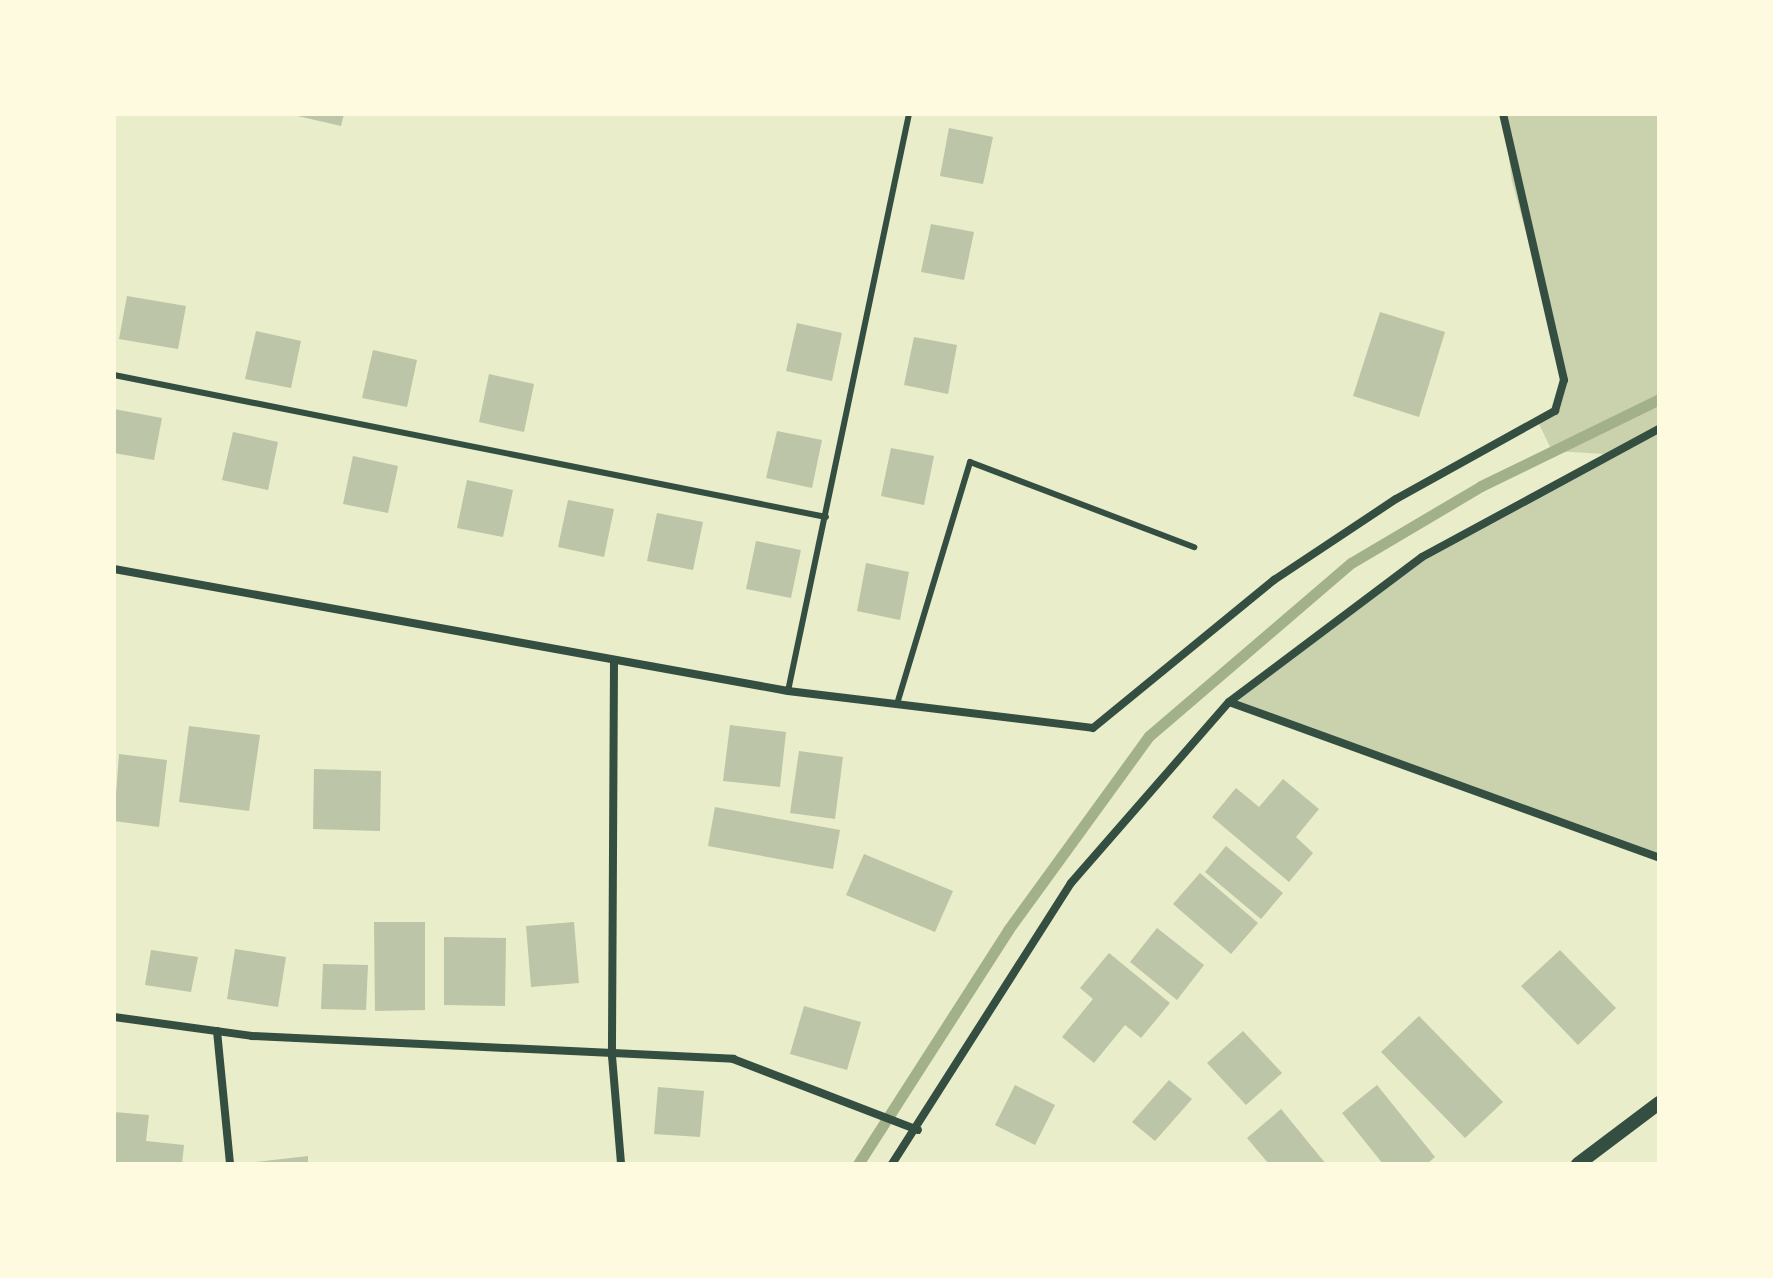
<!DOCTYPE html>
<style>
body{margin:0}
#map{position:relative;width:1773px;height:1278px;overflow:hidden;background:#e9edc9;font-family:"Noto Sans",sans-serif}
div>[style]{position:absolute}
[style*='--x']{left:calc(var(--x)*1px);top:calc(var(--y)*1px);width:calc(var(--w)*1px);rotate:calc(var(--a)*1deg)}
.green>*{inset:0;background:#cad2ad}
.stream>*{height:11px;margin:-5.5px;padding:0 5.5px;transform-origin:5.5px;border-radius:5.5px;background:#a3b18a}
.building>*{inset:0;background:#bcc5a7}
.service>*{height:6px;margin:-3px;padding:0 3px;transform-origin:3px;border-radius:3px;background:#344e41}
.minor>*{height:8px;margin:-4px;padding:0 4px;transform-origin:4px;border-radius:4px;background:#344e41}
.tertiary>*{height:14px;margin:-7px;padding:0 7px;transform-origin:7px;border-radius:7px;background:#344e41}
span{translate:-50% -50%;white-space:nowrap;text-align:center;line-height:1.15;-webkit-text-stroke:7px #fefae0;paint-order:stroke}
.frame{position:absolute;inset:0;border:116px solid #fefae0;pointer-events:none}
</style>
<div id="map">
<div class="green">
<div style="clip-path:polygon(1503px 114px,1659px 114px,1659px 858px,1229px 702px,1422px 557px,1606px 454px,1552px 451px,1539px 424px,1562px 397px,1560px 359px,1512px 181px)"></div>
</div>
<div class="stream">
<div style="--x:858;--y:1164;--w:278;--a:-57.3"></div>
<div style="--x:1008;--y:930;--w:240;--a:-54"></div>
<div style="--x:1149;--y:736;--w:266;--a:-40.6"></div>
<div style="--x:1351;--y:563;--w:151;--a:-30.6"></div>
<div style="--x:1481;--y:486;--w:198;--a:-26"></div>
</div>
<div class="building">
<div style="clip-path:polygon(289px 114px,344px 114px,341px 126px)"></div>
<div style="clip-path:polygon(949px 128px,993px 137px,983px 184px,940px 176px)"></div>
<div style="clip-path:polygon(931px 224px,974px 232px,964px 280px,921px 272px)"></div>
<div style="clip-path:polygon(127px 296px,186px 306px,178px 349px,119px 339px)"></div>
<div style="clip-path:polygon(1380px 312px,1445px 332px,1419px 417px,1353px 396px)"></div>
<div style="clip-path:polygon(797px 323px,842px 333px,832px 381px,786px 371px)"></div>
<div style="clip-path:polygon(256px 331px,301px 341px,291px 388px,245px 379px)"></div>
<div style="clip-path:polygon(914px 337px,957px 345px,948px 394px,904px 385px)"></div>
<div style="clip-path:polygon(373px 350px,417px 360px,407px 407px,362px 398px)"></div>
<div style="clip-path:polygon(489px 374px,534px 384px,524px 432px,479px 422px)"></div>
<div style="clip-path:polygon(114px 409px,162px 418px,154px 460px,114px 453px)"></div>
<div style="clip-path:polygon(777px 431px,822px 440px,812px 488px,766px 478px)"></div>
<div style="clip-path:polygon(233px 432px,278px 442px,268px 490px,222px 480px)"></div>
<div style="clip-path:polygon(891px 448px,934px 456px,924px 505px,881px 496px)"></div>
<div style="clip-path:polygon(353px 456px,398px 466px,388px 513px,343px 504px)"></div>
<div style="clip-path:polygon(467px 480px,513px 490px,503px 537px,457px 528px)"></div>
<div style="clip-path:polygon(568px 500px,614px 509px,604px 557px,558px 547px)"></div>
<div style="clip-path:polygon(657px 513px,703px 522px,693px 570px,647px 561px)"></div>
<div style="clip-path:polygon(756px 541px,801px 550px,791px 598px,746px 589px)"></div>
<div style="clip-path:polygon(866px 563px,909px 572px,900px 620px,857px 611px)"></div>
<div style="clip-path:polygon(730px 725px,786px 732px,780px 787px,723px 781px)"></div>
<div style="clip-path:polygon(189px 726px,260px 735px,249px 811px,179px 802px)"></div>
<div style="clip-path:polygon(799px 751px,843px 757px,835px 819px,790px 813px)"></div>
<div style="clip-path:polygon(119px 754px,167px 760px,159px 827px,114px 821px)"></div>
<div style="clip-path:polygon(314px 769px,381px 771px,380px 831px,313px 829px)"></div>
<div style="clip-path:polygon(1283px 779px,1319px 809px,1296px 837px,1313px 853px,1289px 882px,1212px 817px,1236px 788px,1259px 807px)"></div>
<div style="clip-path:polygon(715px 807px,840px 830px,833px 869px,708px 846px)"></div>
<div style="clip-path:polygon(1226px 846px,1283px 893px,1261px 919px,1205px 872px)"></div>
<div style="clip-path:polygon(864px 854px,953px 891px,935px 932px,846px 895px)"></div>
<div style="clip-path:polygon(1200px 873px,1258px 923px,1231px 954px,1173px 904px)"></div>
<div style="clip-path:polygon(374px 922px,425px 922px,425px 1010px,375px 1011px)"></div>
<div style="clip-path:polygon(574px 922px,579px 983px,531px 987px,526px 926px)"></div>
<div style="clip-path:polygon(1157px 928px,1204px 965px,1177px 1000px,1130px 962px)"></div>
<div style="clip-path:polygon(444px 937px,506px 938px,505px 1006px,444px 1005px)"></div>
<div style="clip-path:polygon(235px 949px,286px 957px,278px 1007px,227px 999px)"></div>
<div style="clip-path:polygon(151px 950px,198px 957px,191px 992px,145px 985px)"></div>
<div style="clip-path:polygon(1560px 950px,1616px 1008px,1578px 1045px,1521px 986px)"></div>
<div style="clip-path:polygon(1109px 953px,1170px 1003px,1141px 1038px,1125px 1025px,1094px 1063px,1062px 1037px,1093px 999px,1080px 988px)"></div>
<div style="clip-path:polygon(323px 964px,368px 965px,366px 1010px,321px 1009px)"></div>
<div style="clip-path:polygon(804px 1006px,861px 1022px,847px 1070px,790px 1054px)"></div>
<div style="clip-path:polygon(1419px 1016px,1503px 1102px,1465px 1138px,1381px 1052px)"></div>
<div style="clip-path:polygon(1243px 1031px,1282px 1073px,1246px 1105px,1207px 1063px)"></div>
<div style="clip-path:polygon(1169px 1080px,1192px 1099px,1155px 1141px,1132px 1122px)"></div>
<div style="clip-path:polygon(1015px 1085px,1055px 1105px,1035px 1145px,995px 1125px)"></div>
<div style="clip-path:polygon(1377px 1085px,1435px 1157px,1427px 1164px,1383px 1164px,1342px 1113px)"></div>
<div style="clip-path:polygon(658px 1087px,704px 1091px,700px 1137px,654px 1134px)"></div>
<div style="clip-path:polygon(1281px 1109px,1326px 1164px,1269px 1164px,1247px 1138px)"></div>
<div style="clip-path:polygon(114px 1112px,149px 1115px,146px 1141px,184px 1145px,182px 1164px,114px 1164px)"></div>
<div style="clip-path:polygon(308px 1156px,308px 1164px,256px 1164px,256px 1162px)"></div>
</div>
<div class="service">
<div style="--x:114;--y:375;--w:726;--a:11.28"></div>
<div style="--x:788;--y:691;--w:590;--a:-78.16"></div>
<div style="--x:897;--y:704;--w:253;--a:-73.2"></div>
<div style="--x:970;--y:462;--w:240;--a:20.8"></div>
</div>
<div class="minor">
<div style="--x:114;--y:569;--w:685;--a:10.26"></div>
<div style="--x:788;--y:691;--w:307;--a:6.9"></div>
<div style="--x:1093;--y:728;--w:234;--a:-39.3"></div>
<div style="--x:1274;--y:580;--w:146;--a:-33.6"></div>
<div style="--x:1396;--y:499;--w:182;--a:-29"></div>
<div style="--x:1555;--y:411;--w:32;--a:-74"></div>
<div style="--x:1564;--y:380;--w:273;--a:-102.9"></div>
<div style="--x:614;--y:660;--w:396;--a:90.3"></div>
<div style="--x:612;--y:1056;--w:108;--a:85.2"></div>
<div style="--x:1229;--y:702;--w:457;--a:19.9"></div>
<div style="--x:114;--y:1017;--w:139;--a:7.8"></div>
<div style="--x:252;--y:1036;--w:482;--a:2.7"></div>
<div style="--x:733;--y:1059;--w:198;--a:21"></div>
<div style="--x:217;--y:1031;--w:134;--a:84.4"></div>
<div style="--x:892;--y:1164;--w:333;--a:-57.5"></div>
<div style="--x:1071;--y:883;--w:240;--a:-48.9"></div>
<div style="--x:1229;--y:702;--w:241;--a:-36.9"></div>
<div style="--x:1422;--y:557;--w:269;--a:-28.4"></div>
</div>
<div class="tertiary">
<div style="--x:1578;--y:1164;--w:101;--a:-37"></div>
</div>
<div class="frame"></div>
</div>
